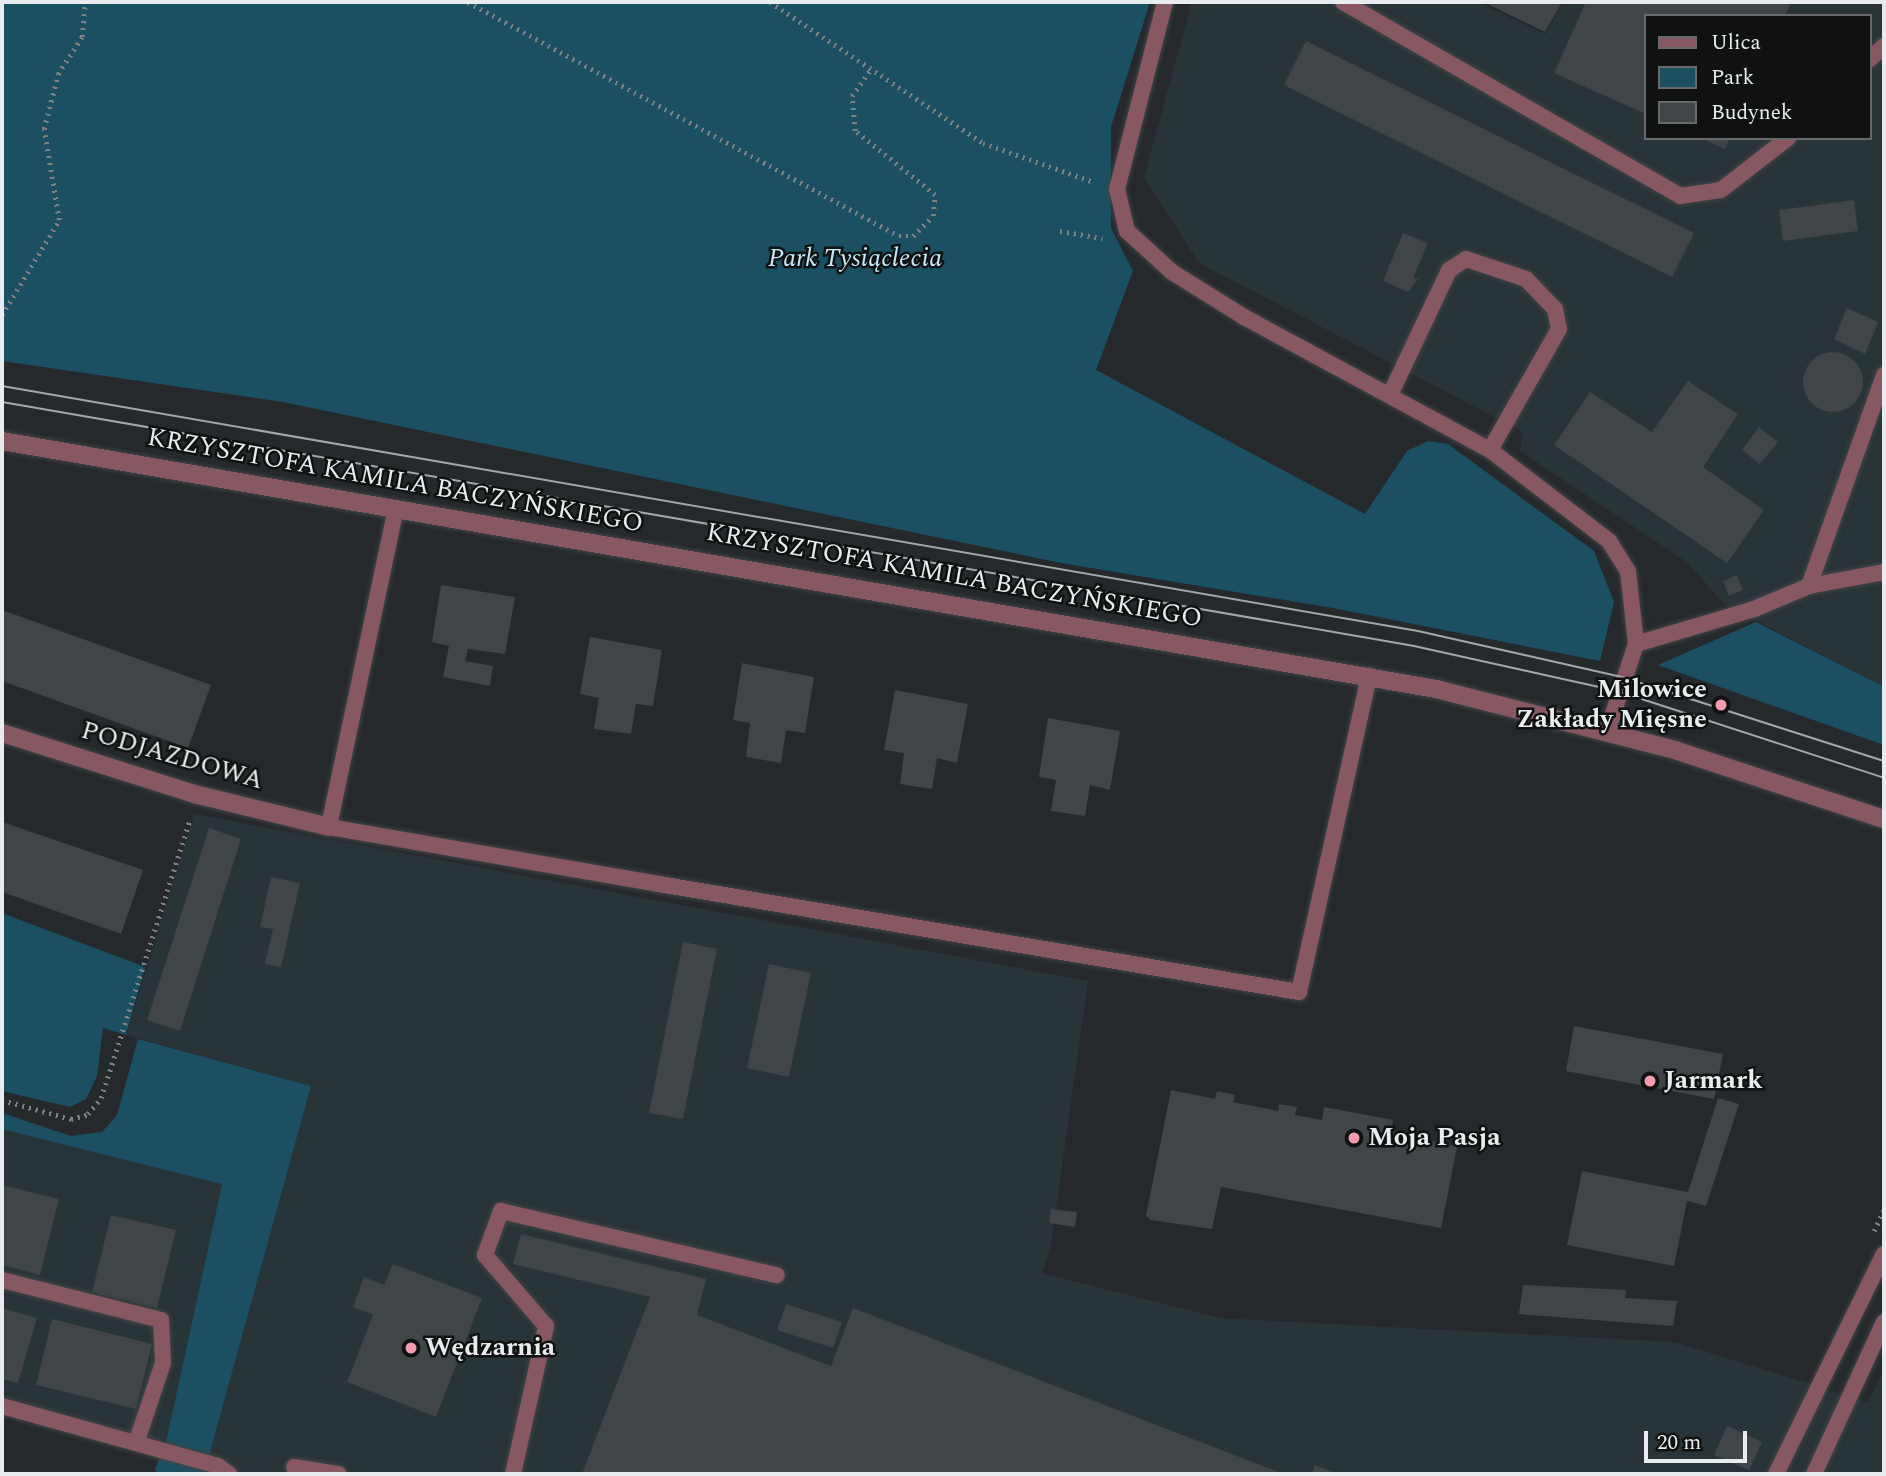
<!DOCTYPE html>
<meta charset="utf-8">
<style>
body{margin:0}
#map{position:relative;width:1886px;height:1476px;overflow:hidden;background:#25292b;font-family:Spectral,serif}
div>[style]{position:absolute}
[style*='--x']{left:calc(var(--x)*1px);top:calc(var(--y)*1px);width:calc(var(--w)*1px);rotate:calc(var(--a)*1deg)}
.built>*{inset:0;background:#293438}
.green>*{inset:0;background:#1b5063}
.building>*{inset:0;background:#404547}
.round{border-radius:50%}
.path>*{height:4.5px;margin-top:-2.25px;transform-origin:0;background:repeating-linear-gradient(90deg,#7d8183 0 2px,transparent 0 7px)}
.roads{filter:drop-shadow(0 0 2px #404446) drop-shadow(0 0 2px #404446)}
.service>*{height:16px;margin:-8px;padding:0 8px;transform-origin:8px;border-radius:8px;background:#875762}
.minor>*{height:18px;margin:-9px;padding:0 9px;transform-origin:9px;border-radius:9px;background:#875762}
.tertiary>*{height:18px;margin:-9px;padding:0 9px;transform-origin:9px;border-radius:9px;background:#875762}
.tram>*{height:2px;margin:-1px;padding:0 1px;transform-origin:1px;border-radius:1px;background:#a3a7a9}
.dots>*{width:19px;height:19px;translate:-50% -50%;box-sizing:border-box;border:4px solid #101212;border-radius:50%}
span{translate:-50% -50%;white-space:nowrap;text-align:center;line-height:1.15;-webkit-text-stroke:5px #101212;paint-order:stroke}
.park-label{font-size:26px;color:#c3e9fa;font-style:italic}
.street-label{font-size:26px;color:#e9ecee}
.poi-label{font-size:26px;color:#e9ecee;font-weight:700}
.right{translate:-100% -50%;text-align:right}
.left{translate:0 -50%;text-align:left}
.frame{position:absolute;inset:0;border:4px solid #e9ecee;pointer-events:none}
.legend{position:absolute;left:1644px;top:14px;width:228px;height:126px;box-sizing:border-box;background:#101212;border:2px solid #67696a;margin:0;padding:9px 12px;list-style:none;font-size:21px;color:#e9ecee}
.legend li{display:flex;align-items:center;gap:14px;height:35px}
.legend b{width:35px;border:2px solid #67696a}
.scale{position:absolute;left:1644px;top:1431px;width:103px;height:32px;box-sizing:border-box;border:4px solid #e9ecee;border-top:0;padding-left:9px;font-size:21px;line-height:24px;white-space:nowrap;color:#e9ecee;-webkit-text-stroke:5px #101212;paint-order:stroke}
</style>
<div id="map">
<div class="built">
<div style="clip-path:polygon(evenodd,1192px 2px,1478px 2px,1545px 34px,1563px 2px,1884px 2px,1884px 687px,1724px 604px,1688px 563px,1520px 451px,1523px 432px,1199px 263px,1144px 177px,1192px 2px,1646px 16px,1870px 16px,1870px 138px,1646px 138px,1646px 16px)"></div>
<div style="clip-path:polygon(194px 814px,1088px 981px,1051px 1245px,1042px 1273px,1220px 1318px,1675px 1342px,1868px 1402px,1884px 1370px,1884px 1474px,204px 1474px,311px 1086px,126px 1035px)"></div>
<div style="clip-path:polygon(2px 1129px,222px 1184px,166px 1442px,2px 1412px)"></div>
</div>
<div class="green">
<div style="clip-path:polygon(2px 2px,1150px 2px,1111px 127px,1111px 228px,1133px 271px,1096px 370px,1365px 514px,1407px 451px,1428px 441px,1448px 444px,1594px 551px,1614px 602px,1600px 661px,1333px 608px,1061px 563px,283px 402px,2px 361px)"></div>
<div style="clip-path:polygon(1756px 622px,1884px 687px,1884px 745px,1658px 665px)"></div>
<div style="clip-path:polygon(2px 913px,145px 967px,126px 1035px,103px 1028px,97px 1076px,86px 1099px,70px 1107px,2px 1091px)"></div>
<div style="clip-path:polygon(138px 1039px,311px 1086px,204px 1474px,157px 1474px,155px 1469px,166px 1442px,222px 1184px,2px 1129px,2px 1113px,71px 1136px,102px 1132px,117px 1115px)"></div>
</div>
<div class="building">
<div style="clip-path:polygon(1483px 2px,1562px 2px,1545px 32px)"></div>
<div style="clip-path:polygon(1586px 2px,1791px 2px,1785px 16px,1646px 16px,1646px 114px,1554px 73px)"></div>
<div style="clip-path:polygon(1306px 41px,1694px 233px,1672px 277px,1284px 85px)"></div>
<div style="clip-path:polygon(1701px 138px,1730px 138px,1725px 149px)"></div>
<div style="clip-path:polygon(1854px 200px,1858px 231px,1783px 241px,1779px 210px)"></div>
<div style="clip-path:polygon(1403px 233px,1428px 243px,1413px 278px,1418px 279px,1408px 292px,1383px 281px)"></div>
<div style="clip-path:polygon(1847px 308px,1878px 322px,1865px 354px,1834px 339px)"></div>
<div class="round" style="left:1803px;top:352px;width:60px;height:60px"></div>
<div style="clip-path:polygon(1688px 381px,1738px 414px,1703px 467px,1764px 510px,1727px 563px,1554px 445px,1590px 392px,1652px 432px)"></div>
<div style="clip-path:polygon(1759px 427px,1778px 442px,1760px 464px,1742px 450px)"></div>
<div style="clip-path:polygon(1737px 575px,1743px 590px,1729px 596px,1723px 581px)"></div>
<div style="clip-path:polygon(441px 585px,515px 597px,505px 654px,468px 649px,465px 661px,493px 666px,490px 686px,443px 677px,449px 646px,432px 642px)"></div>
<div style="clip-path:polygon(2px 610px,211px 685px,188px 748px,2px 681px)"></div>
<div style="clip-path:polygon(590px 637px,662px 650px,653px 706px,636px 704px,631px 734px,594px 729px,599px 698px,580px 694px)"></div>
<div style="clip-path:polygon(742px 663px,814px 677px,805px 733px,786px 730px,781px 763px,746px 757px,750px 723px,733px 720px)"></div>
<div style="clip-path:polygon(895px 690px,968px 704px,957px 763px,937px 758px,932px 789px,900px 784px,904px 753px,884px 750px)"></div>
<div style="clip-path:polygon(1048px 718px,1120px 731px,1110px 790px,1090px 785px,1085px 816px,1051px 811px,1056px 780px,1039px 777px)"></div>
<div style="clip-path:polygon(2px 822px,143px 870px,121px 934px,2px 892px)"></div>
<div style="clip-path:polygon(209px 828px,241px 839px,180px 1031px,147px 1020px)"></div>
<div style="clip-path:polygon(271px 877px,300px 883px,281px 967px,265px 964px,273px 929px,260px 927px)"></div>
<div style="clip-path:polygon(683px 942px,717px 949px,683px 1119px,649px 1113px)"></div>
<div style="clip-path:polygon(769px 964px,811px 973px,789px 1077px,747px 1068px)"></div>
<div style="clip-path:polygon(1574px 1026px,1723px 1054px,1714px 1099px,1566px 1071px)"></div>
<div style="clip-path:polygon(1171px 1090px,1215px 1099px,1217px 1091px,1235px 1095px,1233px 1102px,1278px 1111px,1279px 1104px,1297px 1107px,1295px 1115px,1322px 1120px,1324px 1107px,1393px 1120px,1391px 1132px,1457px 1147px,1441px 1228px,1221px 1187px,1212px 1229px,1151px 1220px,1146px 1216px)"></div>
<div style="clip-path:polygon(1718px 1098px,1739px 1104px,1706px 1206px,1687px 1201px,1674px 1266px,1567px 1245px,1582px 1171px,1688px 1192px)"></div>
<div style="clip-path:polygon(2px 1185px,59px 1199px,40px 1275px,2px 1265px)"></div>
<div style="clip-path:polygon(1051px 1209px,1077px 1212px,1075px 1227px,1049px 1223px)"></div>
<div style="clip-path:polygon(111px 1215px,176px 1230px,157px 1308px,92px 1292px)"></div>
<div style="clip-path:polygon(521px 1234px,706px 1279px,697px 1315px,831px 1366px,853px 1308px,1284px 1474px,582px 1474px,650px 1297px,513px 1264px)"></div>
<div style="clip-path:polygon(393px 1264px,482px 1298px,436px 1417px,347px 1382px,373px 1315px,353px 1307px,364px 1277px,384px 1285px)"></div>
<div style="clip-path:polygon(1523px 1285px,1626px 1290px,1625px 1298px,1677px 1301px,1673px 1326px,1519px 1314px)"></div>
<div style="clip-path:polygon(786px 1304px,842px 1322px,833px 1348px,777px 1330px)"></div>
<div style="clip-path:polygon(2px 1308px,37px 1318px,18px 1383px,2px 1379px)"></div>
<div style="clip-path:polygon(52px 1319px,152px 1344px,136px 1409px,36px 1385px)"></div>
<div style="clip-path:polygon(1727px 1426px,1762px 1442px,1749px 1470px,1714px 1455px)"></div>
<div style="clip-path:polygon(1315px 1465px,1338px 1474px,1312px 1474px)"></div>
</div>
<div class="path">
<div style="--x:468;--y:2;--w:490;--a:28.5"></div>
<div style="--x:899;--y:236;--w:14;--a:0"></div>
<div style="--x:913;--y:236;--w:28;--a:-45"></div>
<div style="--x:933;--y:216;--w:21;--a:-85"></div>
<div style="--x:935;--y:195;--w:102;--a:-141.3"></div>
<div style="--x:855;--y:131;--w:35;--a:-95"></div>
<div style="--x:852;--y:96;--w:35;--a:-55"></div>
<div style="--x:770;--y:2;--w:255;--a:33.5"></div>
<div style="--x:983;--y:143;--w:118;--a:19.4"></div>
<div style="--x:1060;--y:231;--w:43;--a:9.5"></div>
<div style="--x:2;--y:315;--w:111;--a:-59"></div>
<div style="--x:59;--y:220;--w:92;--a:-99.4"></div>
<div style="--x:44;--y:129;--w:57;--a:-75.7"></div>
<div style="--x:58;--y:74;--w:44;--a:-57"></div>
<div style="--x:82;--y:37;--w:35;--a:-85"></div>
<div style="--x:2;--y:1100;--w:72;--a:15.4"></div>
<div style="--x:71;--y:1119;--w:18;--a:-16"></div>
<div style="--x:88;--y:1114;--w:21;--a:-51"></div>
<div style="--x:101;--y:1098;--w:293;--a:-72.3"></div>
<div style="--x:1874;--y:1231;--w:23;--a:-65"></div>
</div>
<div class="roads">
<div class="service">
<div style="--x:1165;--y:2;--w:193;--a:104.4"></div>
<div style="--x:1117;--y:189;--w:43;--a:76.6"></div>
<div style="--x:1127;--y:231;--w:61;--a:42.3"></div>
<div style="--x:1172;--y:272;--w:85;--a:32"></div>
<div style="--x:1244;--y:317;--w:280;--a:28.4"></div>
<div style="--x:1490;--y:450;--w:150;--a:37.4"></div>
<div style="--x:1609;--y:541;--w:36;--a:58"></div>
<div style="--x:1628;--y:571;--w:73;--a:83.7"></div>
<div style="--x:1636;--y:644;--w:93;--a:108.2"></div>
<div style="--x:1343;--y:2;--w:389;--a:29.9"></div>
<div style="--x:1680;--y:196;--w:41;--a:-8.3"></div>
<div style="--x:1721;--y:190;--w:85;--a:-37.8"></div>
<div style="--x:1870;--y:59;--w:19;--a:-43"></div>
<div style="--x:1390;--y:395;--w:138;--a:-64.7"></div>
<div style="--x:1449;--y:270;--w:20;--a:-33"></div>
<div style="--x:1466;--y:259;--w:63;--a:18.4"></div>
<div style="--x:1526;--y:279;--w:42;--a:46"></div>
<div style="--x:1555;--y:309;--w:20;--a:79"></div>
<div style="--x:1559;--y:329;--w:139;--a:119.7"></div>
<div style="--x:396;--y:508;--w:326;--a:101.9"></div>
<div style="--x:329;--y:827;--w:335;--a:9.8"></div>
<div style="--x:659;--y:884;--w:649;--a:9.58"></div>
<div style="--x:1299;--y:992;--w:324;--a:-77.5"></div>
<div style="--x:1809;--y:586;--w:224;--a:-70.4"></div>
<div style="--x:1636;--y:644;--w:123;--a:-16.5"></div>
<div style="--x:1754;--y:609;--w:60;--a:-22.7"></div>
<div style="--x:1809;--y:586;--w:76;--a:-10.6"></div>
<div style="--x:2;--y:1280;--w:164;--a:14.1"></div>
<div style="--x:161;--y:1320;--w:43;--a:87.3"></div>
<div style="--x:163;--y:1363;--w:84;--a:108.6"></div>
<div style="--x:2;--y:1406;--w:224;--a:15.5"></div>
<div style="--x:218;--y:1466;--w:14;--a:36"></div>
<div style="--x:294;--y:1467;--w:45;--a:9"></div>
<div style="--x:513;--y:1474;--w:152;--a:-77.4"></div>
<div style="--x:546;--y:1326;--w:94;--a:-130.7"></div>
<div style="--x:485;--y:1255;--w:47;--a:-70"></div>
<div style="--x:501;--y:1211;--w:283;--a:13.1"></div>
<div style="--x:1776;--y:1474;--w:245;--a:-63.9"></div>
<div style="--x:1814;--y:1474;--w:167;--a:-65.3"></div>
</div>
<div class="minor">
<div style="--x:2;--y:733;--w:206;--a:17.6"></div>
<div style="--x:198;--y:795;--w:135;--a:13.7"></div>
</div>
<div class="tertiary">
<div style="--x:2;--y:441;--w:1455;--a:9.81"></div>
<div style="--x:1436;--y:689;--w:247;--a:14.3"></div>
<div style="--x:1675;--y:750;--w:220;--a:18.3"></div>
</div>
</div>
<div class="tram">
<div style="--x:2;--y:386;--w:1437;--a:9.82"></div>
<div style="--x:1418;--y:631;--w:209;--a:12.7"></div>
<div style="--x:1622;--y:677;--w:275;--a:17.8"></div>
<div style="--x:2;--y:402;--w:1433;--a:9.8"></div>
<div style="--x:1414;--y:646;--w:208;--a:12.5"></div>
<div style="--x:1617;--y:691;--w:281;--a:18"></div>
</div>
<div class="dots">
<div style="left:1721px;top:705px;background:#f29aae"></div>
<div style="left:1650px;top:1081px;background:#f29aae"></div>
<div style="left:1354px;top:1138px;background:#f29aae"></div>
<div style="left:411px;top:1348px;background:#f29aae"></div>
</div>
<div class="park-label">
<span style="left:855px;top:259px">Park Tysiąclecia</span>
</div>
<div class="street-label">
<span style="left:395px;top:481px;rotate:10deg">KRZYSZTOFA KAMILA BACZYŃSKIEGO</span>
<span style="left:954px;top:576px;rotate:10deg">KRZYSZTOFA KAMILA BACZYŃSKIEGO</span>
<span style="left:172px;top:756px;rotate:16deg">PODJAZDOWA</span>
</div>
<div class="poi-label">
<span class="right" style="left:1707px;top:705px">Milowice<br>Zakłady Mięsne</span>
<span class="left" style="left:1664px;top:1081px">Jarmark</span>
<span class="left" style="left:1368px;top:1138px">Moja Pasja</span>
<span class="left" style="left:425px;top:1348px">Wędzarnia</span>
</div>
<div class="frame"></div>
<ul class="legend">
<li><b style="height:9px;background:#875762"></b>Ulica</li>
<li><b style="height:19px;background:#1b5063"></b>Park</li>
<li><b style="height:19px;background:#404547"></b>Budynek</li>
</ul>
<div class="scale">20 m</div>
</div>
